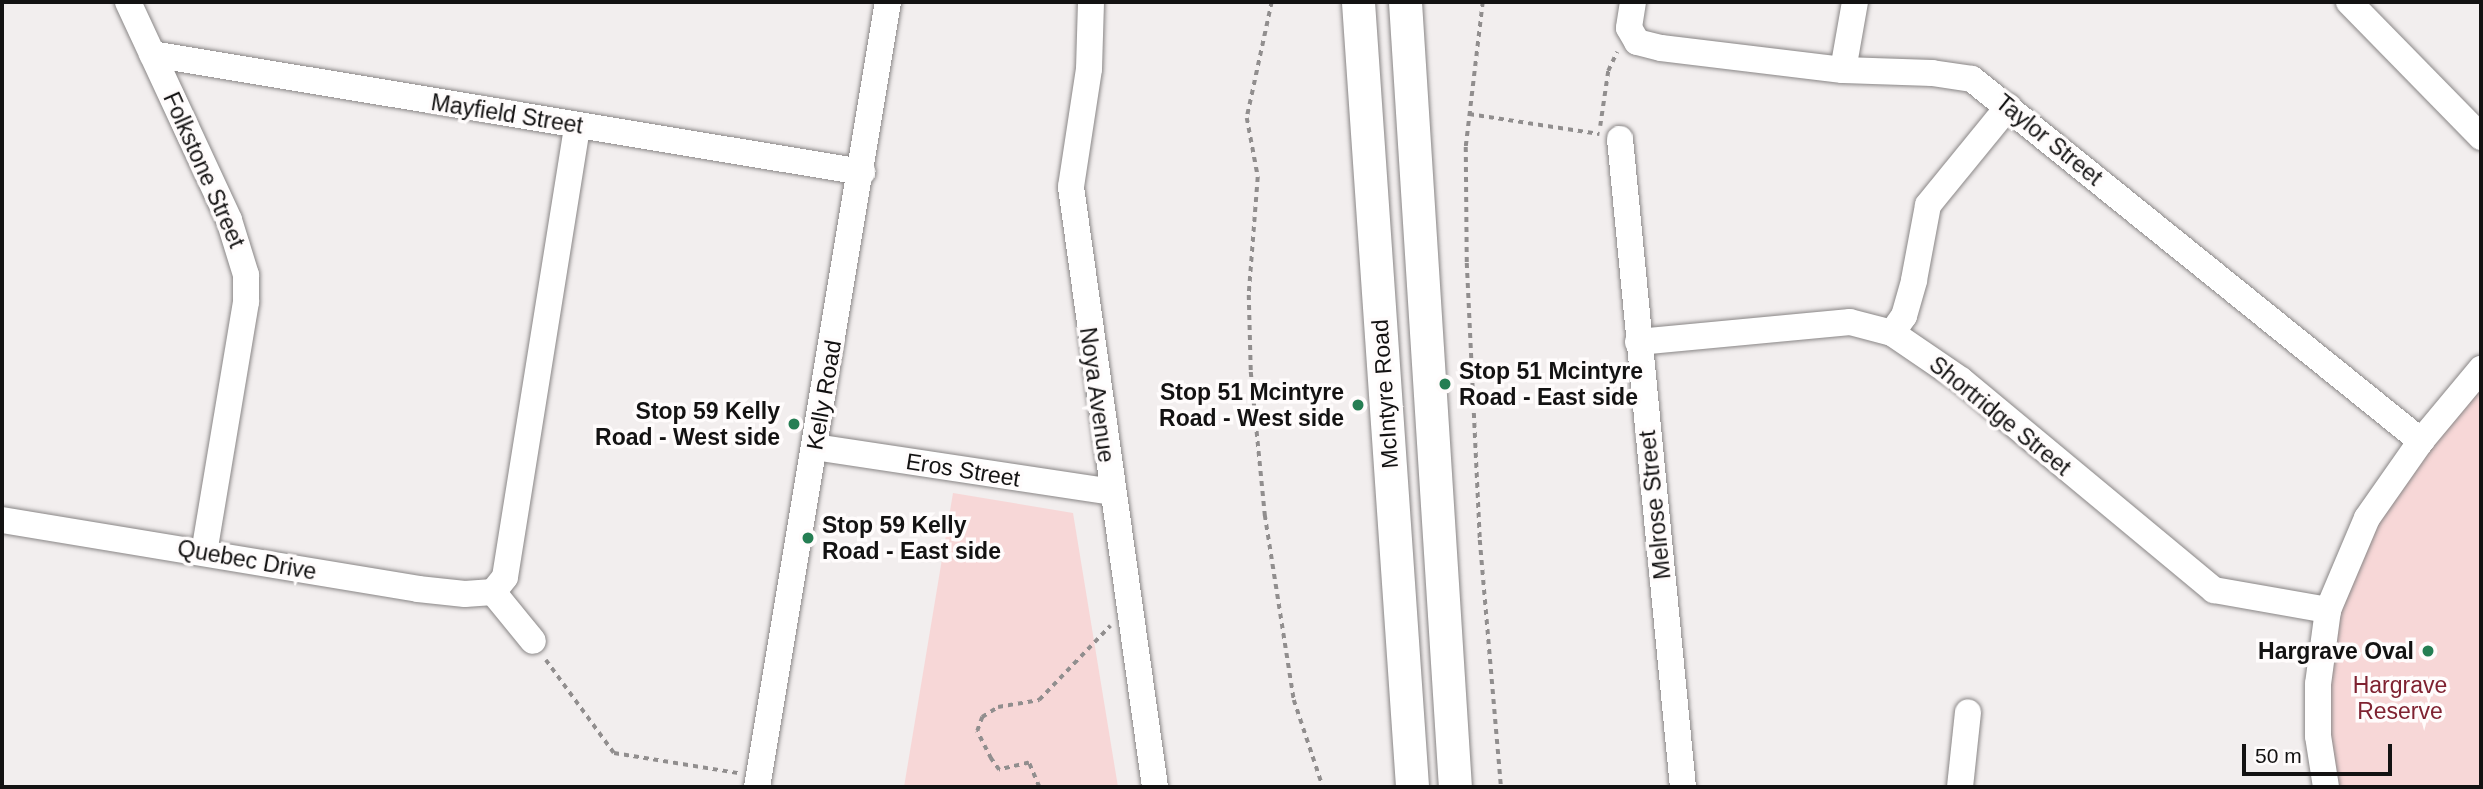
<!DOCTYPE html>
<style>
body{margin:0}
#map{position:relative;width:2483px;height:789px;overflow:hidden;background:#f2eeee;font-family:Arial,sans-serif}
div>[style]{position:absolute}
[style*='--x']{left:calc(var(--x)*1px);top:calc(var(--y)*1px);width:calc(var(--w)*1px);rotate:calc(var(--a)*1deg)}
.green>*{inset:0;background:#f7d7d7}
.path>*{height:3.5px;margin-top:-1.75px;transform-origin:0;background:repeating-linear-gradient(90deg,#918e8e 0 5px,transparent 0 10px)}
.roads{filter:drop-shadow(0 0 2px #898686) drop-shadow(0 0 2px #898686)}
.minor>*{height:26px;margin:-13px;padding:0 13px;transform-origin:13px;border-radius:13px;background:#fff}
.major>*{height:33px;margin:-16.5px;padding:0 16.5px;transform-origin:16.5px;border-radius:16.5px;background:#fff}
.dots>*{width:19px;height:19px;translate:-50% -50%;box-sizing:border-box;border:4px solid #fffcfc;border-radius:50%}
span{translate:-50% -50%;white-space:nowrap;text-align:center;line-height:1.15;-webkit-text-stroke:7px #fffcfc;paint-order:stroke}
.street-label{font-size:23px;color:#131212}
.poi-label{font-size:23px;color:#131212;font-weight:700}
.left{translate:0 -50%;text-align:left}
.right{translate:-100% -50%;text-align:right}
.park-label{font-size:23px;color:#7f2231}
.frame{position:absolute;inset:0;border:4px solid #131212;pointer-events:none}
.scale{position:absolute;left:2242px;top:744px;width:150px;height:32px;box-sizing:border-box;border:4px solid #131212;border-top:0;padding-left:9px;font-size:21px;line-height:24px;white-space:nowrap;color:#131212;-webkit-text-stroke:5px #fffcfc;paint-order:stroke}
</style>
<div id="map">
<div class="green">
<div style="clip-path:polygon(2481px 369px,2481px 787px,2331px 787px,2318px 684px,2367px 518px)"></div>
<div style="clip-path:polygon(953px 493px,1073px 513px,1118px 787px,904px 787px)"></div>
</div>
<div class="path">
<div style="--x:1272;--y:2;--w:119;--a:102.2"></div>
<div style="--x:1247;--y:118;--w:60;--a:79.4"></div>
<div style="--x:1258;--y:177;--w:118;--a:94.4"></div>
<div style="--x:1249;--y:295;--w:77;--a:88.5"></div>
<div style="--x:1251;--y:372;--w:144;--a:84.4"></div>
<div style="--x:1265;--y:515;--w:187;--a:81.1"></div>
<div style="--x:1294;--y:700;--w:92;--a:71.6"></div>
<div style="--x:1483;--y:2;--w:146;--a:96.7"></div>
<div style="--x:1466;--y:147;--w:116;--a:89.5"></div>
<div style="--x:1467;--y:263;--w:277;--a:87.3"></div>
<div style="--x:1480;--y:540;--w:248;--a:85.1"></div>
<div style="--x:1469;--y:114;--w:132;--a:8.7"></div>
<div style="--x:1600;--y:126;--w:56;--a:-81.7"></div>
<div style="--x:1608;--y:71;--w:21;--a:-65"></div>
<div style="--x:546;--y:660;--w:115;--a:53.8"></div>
<div style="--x:614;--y:753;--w:126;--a:9.2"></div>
<div style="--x:1039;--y:787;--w:26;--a:-113"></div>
<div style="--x:1029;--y:763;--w:31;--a:167"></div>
<div style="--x:999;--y:770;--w:14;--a:-126"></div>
<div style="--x:991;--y:759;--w:31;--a:-117"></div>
<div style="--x:977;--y:731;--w:15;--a:-70"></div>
<div style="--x:982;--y:717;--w:19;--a:-32"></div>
<div style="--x:998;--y:707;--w:42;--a:-9.7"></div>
<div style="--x:1039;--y:700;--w:103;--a:-46.2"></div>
</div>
<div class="roads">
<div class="minor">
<div style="--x:128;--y:2;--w:240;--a:65.1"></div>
<div style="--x:229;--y:220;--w:58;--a:72.8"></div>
<div style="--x:246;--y:275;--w:27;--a:90"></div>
<div style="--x:246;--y:302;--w:254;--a:99.5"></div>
<div style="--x:1091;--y:2;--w:67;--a:91.7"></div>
<div style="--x:1089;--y:69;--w:119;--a:98.7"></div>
<div style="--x:1071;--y:187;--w:606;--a:82.03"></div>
<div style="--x:1633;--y:2;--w:26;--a:99"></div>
<div style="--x:1629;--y:28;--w:16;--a:60"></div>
<div style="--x:1637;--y:42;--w:25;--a:14"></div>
<div style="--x:1661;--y:48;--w:183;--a:6.9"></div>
<div style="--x:1843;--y:70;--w:89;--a:1.9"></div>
<div style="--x:1932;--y:73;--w:40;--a:8.5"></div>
<div style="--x:1972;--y:79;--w:577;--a:38.88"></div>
<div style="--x:2349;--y:2;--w:189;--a:45.6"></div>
<div style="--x:152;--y:54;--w:720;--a:9.44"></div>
<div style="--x:1843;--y:70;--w:69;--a:-80"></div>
<div style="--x:1620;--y:139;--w:651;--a:84.45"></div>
<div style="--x:1892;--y:333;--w:21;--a:-55"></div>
<div style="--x:1904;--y:316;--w:37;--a:-74"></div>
<div style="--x:1914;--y:280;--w:76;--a:-79.4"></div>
<div style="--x:1928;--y:205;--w:127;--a:-50.8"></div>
<div style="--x:1638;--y:342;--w:213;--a:-5.4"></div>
<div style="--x:1850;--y:322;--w:43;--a:14.7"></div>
<div style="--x:1892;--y:333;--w:83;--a:34.3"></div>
<div style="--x:1961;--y:380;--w:329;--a:39.7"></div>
<div style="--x:2214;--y:590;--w:116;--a:10"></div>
<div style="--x:815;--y:447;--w:299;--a:8.6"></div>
<div style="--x:2;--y:520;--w:422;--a:9.4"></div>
<div style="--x:418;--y:589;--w:47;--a:6.1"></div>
<div style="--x:465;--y:594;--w:28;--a:-4"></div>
<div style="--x:493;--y:592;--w:19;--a:-51"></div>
<div style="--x:505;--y:577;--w:457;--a:-80.9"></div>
<div style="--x:493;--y:592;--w:63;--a:50.8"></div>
<div style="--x:757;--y:787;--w:796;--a:-80.53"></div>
<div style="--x:1960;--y:787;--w:75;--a:-83.9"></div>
<div style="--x:2326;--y:787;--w:52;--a:-98.9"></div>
<div style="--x:2318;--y:736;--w:52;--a:-90"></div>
<div style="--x:2318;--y:684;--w:75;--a:-82.3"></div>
<div style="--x:2328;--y:610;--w:100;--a:-67"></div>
<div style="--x:2367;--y:518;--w:94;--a:-55"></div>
<div style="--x:2421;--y:441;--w:94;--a:-50.2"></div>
</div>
<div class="major">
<div style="--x:1358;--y:2;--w:787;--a:86.06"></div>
<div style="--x:1405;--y:2;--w:787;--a:86.36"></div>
</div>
</div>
<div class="dots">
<div style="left:1445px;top:384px;background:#257e53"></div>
<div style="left:1358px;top:405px;background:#257e53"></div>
<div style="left:794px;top:424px;background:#257e53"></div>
<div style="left:808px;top:538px;background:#257e53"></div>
<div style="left:2428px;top:651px;background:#257e53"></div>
</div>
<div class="street-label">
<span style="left:507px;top:114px;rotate:9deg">Mayfield Street</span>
<span style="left:2049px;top:140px;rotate:39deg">Taylor Street</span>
<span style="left:204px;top:170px;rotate:66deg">Folkstone Street</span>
<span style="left:1385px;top:394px;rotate:-94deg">McIntyre Road</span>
<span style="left:824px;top:395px;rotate:-80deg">Kelly Road</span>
<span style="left:1097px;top:395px;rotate:82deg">Noya Avenue</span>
<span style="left:2000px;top:416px;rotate:39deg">Shortridge Street</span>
<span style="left:963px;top:470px;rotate:9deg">Eros Street</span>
<span style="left:1655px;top:505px;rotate:-96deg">Melrose Street</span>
<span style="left:247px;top:560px;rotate:10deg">Quebec Drive</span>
</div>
<div class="poi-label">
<span class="left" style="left:1459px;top:384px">Stop 51 Mcintyre<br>Road - East side</span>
<span class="right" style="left:1344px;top:405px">Stop 51 Mcintyre<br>Road - West side</span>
<span class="right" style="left:780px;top:424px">Stop 59 Kelly<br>Road - West side</span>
<span class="left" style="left:822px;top:538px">Stop 59 Kelly<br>Road - East side</span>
<span class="right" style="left:2414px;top:651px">Hargrave Oval</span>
</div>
<div class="park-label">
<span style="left:2400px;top:698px">Hargrave<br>Reserve</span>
</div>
<div class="frame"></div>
<div class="scale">50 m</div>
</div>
